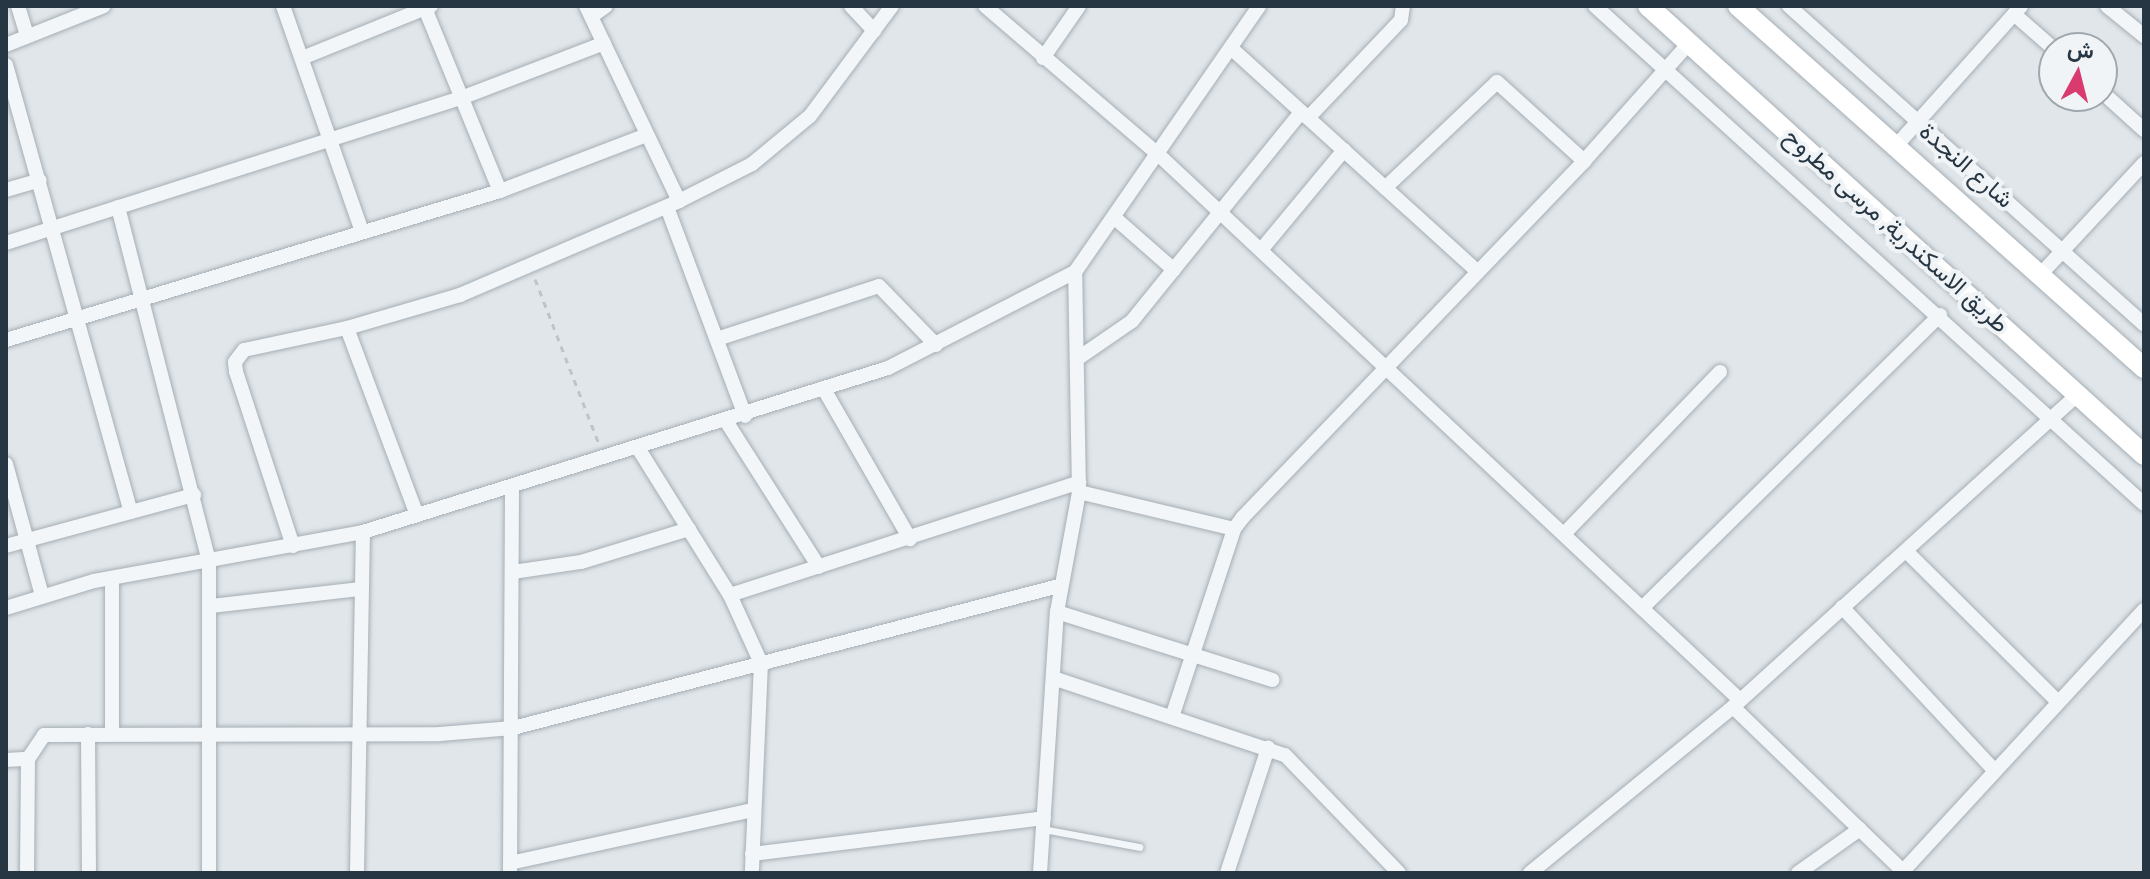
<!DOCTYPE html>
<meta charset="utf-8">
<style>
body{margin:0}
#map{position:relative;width:2150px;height:879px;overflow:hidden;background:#e0e6ea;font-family:Roboto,Vazirmatn,sans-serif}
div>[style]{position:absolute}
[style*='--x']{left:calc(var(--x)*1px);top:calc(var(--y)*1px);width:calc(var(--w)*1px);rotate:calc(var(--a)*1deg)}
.path>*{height:3px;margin-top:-1.5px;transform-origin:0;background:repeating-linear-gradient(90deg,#bec4c9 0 6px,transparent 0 12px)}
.roads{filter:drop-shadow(0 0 2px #a5aeb5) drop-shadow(0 0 2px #a5aeb5)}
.service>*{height:7px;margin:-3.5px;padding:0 3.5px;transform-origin:3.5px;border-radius:3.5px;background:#f3f6f8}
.minor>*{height:14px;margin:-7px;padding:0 7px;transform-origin:7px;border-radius:7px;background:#f3f6f8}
.primary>*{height:20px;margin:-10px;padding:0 10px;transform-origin:10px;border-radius:10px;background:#fff}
span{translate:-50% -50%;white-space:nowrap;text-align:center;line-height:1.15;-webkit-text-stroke:8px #f0f4f7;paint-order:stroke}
.street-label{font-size:24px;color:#273643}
.frame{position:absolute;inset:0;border:8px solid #273643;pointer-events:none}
.north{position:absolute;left:2038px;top:32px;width:80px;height:80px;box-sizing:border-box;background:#f0f4f7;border:2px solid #a0a8af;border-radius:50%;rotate:7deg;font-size:22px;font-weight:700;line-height:32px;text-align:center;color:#273643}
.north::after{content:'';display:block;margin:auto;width:28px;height:36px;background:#d93b6e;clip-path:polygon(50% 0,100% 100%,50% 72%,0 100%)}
</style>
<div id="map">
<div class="path">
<div style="--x:535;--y:279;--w:177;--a:68.8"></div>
</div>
<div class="roads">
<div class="service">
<div style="--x:1043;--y:829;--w:98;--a:10.6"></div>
</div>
<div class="minor">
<div style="--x:18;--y:6;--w:31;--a:73"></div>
<div style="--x:283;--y:6;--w:239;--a:70.7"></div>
<div style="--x:424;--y:6;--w:200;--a:67.7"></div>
<div style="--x:586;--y:6;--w:216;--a:64.5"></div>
<div style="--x:851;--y:6;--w:34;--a:47"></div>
<div style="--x:985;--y:6;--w:230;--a:40.6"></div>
<div style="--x:1160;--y:156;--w:795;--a:43.17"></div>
<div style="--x:1595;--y:6;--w:741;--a:42.21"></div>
<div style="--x:1789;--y:6;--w:477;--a:41.9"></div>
<div style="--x:2107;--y:6;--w:48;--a:39"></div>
<div style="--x:2014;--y:14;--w:53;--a:41.2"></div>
<div style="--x:592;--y:16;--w:17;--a:-36"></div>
<div style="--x:6;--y:45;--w:105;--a:-21.7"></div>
<div style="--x:1231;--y:48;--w:331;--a:42.2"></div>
<div style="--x:302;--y:58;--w:139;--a:-22"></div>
<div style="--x:1043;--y:58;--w:63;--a:-55.3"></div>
<div style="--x:6;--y:65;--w:464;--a:74.4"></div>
<div style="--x:2102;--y:92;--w:57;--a:42.1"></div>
<div style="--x:1308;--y:118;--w:135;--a:-46.5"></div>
<div style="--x:1401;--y:20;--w:14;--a:-82"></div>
<div style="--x:1896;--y:146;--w:188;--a:-48.2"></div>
<div style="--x:1385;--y:188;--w:154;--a:-43.4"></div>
<div style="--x:1497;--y:82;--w:118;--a:42.2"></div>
<div style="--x:6;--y:190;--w:35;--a:-16"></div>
<div style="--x:118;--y:207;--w:366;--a:75.6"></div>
<div style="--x:209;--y:562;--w:311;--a:90"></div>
<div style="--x:667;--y:207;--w:223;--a:69.5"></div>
<div style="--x:1116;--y:219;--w:77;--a:41.3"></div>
<div style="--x:6;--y:243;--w:478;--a:-17.7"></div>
<div style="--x:461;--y:98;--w:153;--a:-21"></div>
<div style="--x:1261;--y:250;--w:130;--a:-50.3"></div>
<div style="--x:2040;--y:275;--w:153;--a:-47.1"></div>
<div style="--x:347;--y:328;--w:200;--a:69.5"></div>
<div style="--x:717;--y:339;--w:170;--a:-18.1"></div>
<div style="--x:879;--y:286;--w:82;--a:46"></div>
<div style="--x:6;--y:340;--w:516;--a:-16.78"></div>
<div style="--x:500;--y:191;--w:157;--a:-20.9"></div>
<div style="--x:1077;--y:359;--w:67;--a:-34.6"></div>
<div style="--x:1132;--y:321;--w:269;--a:-51"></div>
<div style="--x:825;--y:391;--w:171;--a:60.1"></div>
<div style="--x:726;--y:421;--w:173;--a:57.5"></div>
<div style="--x:638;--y:448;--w:173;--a:58"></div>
<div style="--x:730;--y:595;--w:75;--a:65.5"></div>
<div style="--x:761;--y:663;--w:210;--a:92.5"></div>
<div style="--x:6;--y:464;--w:137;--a:74.7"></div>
<div style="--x:1079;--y:492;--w:159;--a:13.4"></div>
<div style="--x:1564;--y:534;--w:225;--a:-46.1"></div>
<div style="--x:6;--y:546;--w:195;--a:-15.2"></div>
<div style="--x:293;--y:546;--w:183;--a:-108.1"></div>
<div style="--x:236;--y:372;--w:10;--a:-96"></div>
<div style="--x:235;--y:362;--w:15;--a:-53"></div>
<div style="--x:244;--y:350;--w:105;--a:-12.1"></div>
<div style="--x:347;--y:328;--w:118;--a:-16.3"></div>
<div style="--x:460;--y:295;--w:238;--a:-23.2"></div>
<div style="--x:679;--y:201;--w:82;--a:-26.9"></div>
<div style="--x:752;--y:164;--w:75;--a:-39.6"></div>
<div style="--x:810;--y:116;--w:137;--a:-53.3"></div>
<div style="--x:1906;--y:551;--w:214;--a:44.8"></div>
<div style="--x:513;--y:572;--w:69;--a:-8.4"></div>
<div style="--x:581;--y:562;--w:113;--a:-17"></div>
<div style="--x:112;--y:578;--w:156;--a:90"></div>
<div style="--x:730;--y:595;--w:367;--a:-17.9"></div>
<div style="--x:211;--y:606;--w:151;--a:-6.5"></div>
<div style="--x:1842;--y:607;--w:224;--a:47"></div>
<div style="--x:6;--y:608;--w:92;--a:-17.1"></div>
<div style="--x:94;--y:581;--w:273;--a:-10.3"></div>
<div style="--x:363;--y:532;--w:550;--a:-17.35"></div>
<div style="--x:888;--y:368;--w:210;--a:-27.2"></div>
<div style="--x:1075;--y:272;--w:323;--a:-55.3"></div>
<div style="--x:1642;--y:608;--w:418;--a:-44.5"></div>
<div style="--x:1057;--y:612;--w:226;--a:17.5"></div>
<div style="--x:1053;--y:678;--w:244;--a:18.4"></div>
<div style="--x:1285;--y:755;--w:164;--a:46"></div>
<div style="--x:1733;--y:707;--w:239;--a:44"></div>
<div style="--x:1172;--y:717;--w:198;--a:-71.7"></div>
<div style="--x:1234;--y:529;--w:15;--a:-53"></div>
<div style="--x:1243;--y:517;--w:493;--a:-46.2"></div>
<div style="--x:1584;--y:161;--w:158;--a:-48.3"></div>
<div style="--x:88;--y:734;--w:139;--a:89.6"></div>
<div style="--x:6;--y:760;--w:22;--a:-3"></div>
<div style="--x:752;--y:854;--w:294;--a:-7"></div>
<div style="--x:510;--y:863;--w:249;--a:-12.3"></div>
<div style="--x:1903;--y:871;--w:355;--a:-47.3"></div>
<div style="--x:27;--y:873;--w:114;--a:-89.5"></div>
<div style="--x:28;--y:759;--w:29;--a:-56"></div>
<div style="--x:44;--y:735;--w:396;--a:-0.1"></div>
<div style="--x:440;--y:734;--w:73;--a:-4.7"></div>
<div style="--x:513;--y:728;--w:564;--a:-14.58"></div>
<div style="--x:357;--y:873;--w:341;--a:-89"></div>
<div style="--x:510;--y:873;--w:387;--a:-89.7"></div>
<div style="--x:1040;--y:873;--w:262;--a:-86.3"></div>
<div style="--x:1057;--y:612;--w:122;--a:-79.6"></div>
<div style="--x:1079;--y:492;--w:220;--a:-91"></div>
<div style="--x:1227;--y:873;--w:132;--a:-71.8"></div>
<div style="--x:1530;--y:873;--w:262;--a:-39.3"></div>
<div style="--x:1733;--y:707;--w:464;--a:-42.2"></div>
<div style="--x:1798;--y:873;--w:76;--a:-35.4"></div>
</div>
<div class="primary">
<div style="--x:1648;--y:6;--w:669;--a:42.15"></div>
<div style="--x:1738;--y:6;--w:544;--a:41.72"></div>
</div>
</div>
<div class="street-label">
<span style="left:1966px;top:166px;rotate:41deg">شارع النجدة</span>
<span style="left:1896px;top:231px;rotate:42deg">طريق الاسكندرية, مرسى مطروح</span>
</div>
<div class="frame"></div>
<div class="north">ش</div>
</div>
